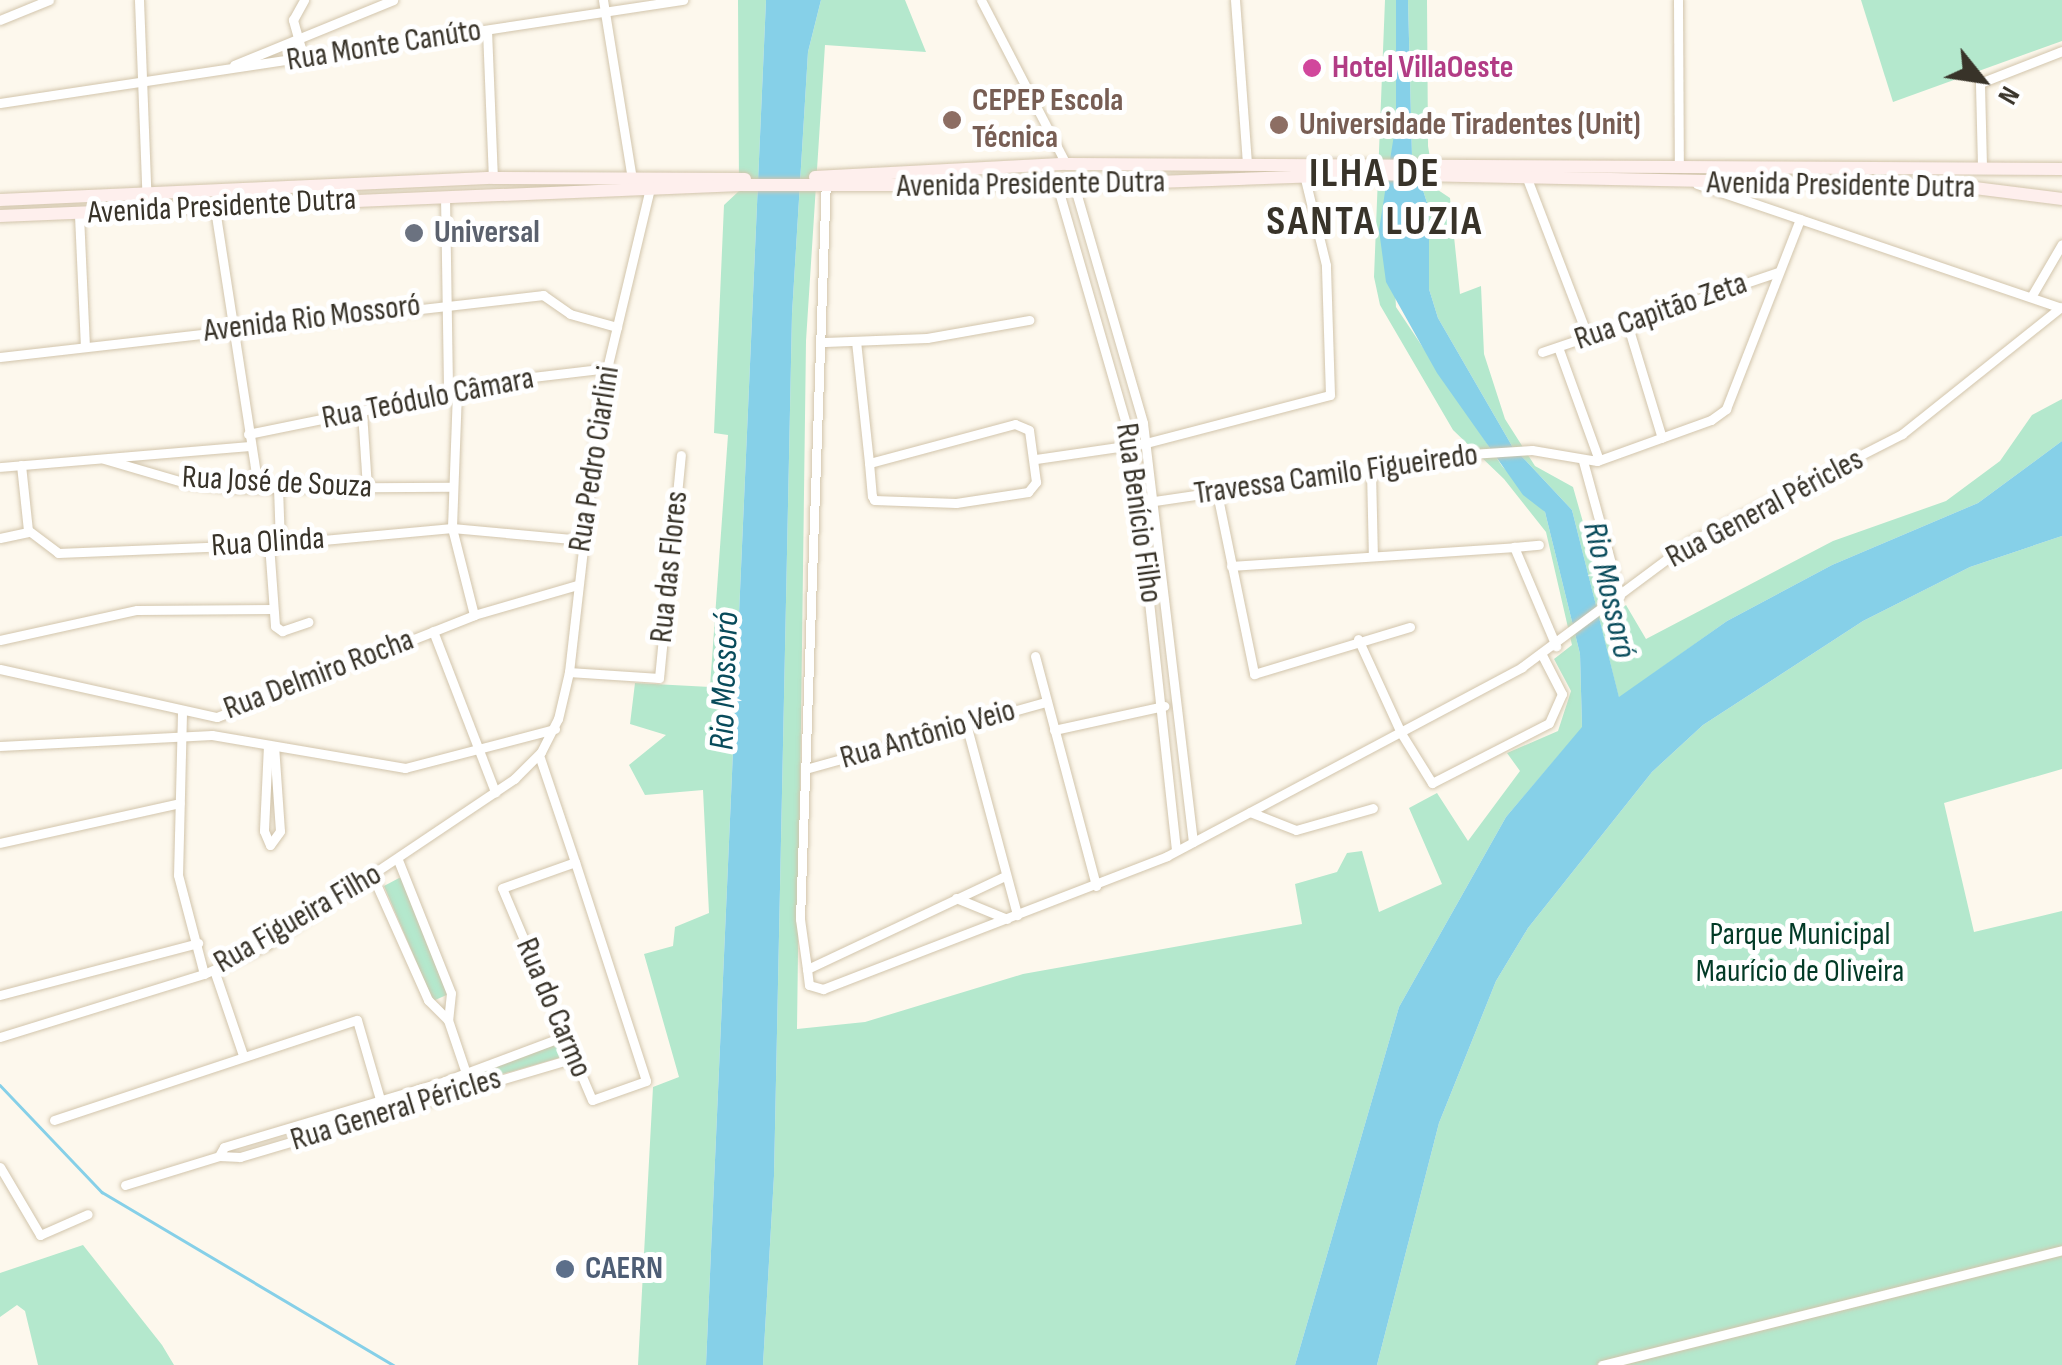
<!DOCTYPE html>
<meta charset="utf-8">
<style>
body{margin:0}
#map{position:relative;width:2062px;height:1365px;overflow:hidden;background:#fdf8ed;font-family:"Sofia Sans Condensed",sans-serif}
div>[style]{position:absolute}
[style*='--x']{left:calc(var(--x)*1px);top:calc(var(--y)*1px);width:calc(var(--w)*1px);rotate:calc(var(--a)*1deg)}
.green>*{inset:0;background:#b4e8cd}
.water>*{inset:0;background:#86d0e8}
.stream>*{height:2.5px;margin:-1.25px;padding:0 1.25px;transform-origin:1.25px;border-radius:1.25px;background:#86d0e8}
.roads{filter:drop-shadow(0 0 2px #d2c5ac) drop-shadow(0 0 2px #d2c5ac)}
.minor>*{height:9px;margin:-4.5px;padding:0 4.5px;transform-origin:4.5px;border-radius:4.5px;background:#fff}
.secondary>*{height:12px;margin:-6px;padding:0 6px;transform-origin:6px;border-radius:6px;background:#feefed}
.dots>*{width:28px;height:28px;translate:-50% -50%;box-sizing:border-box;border:5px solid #fff;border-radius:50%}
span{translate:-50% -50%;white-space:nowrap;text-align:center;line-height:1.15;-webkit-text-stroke:10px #fff;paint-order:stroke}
.street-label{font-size:32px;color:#383329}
.hotel-label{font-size:32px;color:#b23c85;font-weight:700}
.left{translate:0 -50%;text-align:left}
.education-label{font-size:32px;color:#785e54;font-weight:700}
.worship-label{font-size:32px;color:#5b616d;font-weight:700}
.park-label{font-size:32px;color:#023a26}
.service-label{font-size:32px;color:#4e5e75;font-weight:700}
.water-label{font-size:35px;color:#084b5b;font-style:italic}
.district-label{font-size:42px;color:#383329;font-weight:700;letter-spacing:2.5px}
.north{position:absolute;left:1932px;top:30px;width:100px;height:100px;-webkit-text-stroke:8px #fff;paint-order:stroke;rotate:120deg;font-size:28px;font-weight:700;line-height:40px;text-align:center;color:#383329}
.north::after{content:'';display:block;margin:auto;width:35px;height:45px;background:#383329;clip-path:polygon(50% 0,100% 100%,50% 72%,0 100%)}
</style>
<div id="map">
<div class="green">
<div style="clip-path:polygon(738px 0,766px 0,706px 1365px,638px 1365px,653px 1087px,679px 1077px,644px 954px,673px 946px,675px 927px,709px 913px,703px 790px,645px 795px,629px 765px,666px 735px,630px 724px,635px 683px,710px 687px,728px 435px,714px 433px,724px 205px,739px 191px)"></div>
<div style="clip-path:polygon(821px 0,905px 0,926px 52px,825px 45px,806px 341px,797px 1029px,865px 1022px,1023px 974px,1302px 924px,1295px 884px,1337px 872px,1347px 853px,1362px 851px,1379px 912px,1442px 884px,1409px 808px,1437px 793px,1468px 841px,1520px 771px,1507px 753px,1558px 731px,1571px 691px,1554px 659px,1572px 645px,1546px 532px,1504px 479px,1453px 430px,1380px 305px,1374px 277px,1385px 0,1396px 0,1396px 122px,1389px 185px,1396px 307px,1502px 466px,1545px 512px,1580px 654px,1582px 728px,1506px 817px,1399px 1007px,1295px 1365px,763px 1365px,774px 1176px,792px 314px,808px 52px)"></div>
<div style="clip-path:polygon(1408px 0,1427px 0,1428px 146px,1435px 188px,1450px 198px,1460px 294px,1481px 286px,1484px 354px,1505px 419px,1535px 466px,1573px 487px,1610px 617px,1626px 605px,1646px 639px,1833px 541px,1946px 501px,2000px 461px,2032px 415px,2062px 399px,2062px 441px,1978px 503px,1832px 565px,1727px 621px,1619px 698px,1572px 510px,1512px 446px,1438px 318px,1429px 289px,1429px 209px,1412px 156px)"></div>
<div style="clip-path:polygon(1861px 0,2062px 0,2062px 41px,1893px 102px)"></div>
<div style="clip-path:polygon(2062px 536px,2062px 769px,1944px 803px,1974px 932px,2062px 911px,2062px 1365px,1377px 1365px,1439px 1123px,1496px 981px,1528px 928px,1652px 772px,1703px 725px,1863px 621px,1970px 567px)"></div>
<div style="clip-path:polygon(401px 877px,451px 993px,433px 1001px,384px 886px)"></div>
<div style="clip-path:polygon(563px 1042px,569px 1055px,478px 1081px,477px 1073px)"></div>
<div style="clip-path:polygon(83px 1245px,162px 1345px,174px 1365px,38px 1365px,25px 1311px,17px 1305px,0 1317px,0 1273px)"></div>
</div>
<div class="water">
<div style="clip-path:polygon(766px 0,821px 0,808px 52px,792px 314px,774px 1176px,763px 1365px,706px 1365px)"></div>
<div style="clip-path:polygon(1396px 0,1408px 0,1412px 156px,1429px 209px,1429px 289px,1438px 318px,1512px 446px,1572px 510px,1619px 697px,1727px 621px,1832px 565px,1978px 503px,2062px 441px,2062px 536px,1970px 567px,1863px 621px,1703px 725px,1652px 772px,1528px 928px,1496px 981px,1439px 1123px,1377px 1365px,1295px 1365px,1399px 1007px,1506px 817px,1582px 727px,1580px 654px,1545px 512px,1523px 495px,1437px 373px,1386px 282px,1379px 230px,1396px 122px)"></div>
</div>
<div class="stream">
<div style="--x:0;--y:1085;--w:148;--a:46.4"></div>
<div style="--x:102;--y:1192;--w:339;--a:30.7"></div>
</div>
<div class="roads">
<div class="minor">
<div style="--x:139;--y:0;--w:212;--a:87.8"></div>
<div style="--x:603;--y:0;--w:181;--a:80.8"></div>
<div style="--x:981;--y:0;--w:185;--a:62.6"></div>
<div style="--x:1235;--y:0;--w:163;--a:85.8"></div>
<div style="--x:1678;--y:0;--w:168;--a:89.7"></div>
<div style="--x:0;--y:20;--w:53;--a:-22.2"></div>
<div style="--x:487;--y:30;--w:148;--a:87.7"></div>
<div style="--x:304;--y:59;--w:41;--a:-105.8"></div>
<div style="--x:293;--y:20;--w:23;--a:-61"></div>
<div style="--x:234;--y:65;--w:172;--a:-22.2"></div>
<div style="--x:0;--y:103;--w:691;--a:-8.58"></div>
<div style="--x:1982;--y:166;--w:83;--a:-91.4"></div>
<div style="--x:1980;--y:83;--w:88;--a:-21.3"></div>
<div style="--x:1528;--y:181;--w:167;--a:69"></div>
<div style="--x:1697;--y:184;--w:385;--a:18.8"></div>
<div style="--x:1057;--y:185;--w:271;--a:73.9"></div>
<div style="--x:1132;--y:445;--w:407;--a:83.8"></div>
<div style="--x:1074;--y:185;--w:248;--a:73.8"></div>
<div style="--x:1143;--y:423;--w:422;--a:83.2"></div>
<div style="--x:445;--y:196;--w:197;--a:89.1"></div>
<div style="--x:215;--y:209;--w:280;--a:81.2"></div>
<div style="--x:79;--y:215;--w:131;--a:87.4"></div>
<div style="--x:2031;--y:297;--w:61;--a:-59.7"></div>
<div style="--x:1627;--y:323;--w:120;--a:73.1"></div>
<div style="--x:856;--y:341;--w:123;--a:83.9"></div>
<div style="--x:869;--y:463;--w:33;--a:85"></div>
<div style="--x:872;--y:496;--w:4;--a:63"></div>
<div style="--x:874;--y:500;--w:82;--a:2.1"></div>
<div style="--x:956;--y:503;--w:73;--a:-8.7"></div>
<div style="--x:1028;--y:492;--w:13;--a:-51"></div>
<div style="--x:1036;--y:482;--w:52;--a:-97.7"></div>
<div style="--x:1029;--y:430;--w:15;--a:-157"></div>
<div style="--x:1015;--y:424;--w:151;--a:165"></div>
<div style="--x:825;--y:342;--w:102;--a:-2.2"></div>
<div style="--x:927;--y:338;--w:104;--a:-10"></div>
<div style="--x:1558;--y:347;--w:120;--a:70.1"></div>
<div style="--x:1542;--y:352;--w:250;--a:-18.7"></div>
<div style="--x:0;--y:357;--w:547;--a:-6.51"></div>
<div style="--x:543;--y:295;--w:33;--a:35"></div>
<div style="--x:570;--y:314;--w:49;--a:15.5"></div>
<div style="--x:457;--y:391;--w:137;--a:92.1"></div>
<div style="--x:452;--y:528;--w:90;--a:75.8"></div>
<div style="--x:362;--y:412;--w:76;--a:86.2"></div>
<div style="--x:248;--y:434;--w:282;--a:-11.5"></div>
<div style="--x:524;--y:378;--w:85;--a:-6.8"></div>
<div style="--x:104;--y:459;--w:85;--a:16.3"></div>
<div style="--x:186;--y:483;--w:46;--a:6.2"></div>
<div style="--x:232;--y:488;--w:221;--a:-0.3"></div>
<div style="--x:1036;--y:459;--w:111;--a:-8.3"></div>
<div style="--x:1146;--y:443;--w:190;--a:-14.6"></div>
<div style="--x:1330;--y:395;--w:130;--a:-91.8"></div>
<div style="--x:1326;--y:265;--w:89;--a:-103.7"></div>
<div style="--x:1583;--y:461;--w:140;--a:74.7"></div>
<div style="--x:21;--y:465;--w:65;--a:83.9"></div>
<div style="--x:28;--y:530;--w:38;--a:37"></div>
<div style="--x:58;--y:553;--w:222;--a:-2.3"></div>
<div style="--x:280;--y:544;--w:173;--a:-5.3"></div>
<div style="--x:452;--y:528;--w:131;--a:5.3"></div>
<div style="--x:0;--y:467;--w:252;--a:-4.8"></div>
<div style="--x:1371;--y:471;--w:85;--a:88.7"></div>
<div style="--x:278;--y:487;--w:57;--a:88"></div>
<div style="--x:1217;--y:493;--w:185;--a:78.4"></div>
<div style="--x:1254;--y:674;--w:163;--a:-16.8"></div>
<div style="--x:1141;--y:503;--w:334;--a:-8.4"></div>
<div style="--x:1471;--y:454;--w:61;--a:-3.8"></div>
<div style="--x:1532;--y:450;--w:66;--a:9.6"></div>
<div style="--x:1597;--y:461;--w:121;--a:-19.8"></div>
<div style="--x:1711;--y:420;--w:19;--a:-36"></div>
<div style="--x:1726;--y:409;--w:204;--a:-68.7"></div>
<div style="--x:0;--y:538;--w:30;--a:-12"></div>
<div style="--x:269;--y:544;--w:82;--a:85.8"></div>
<div style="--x:275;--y:626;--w:9;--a:36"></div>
<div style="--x:282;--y:631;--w:28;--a:-19"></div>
<div style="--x:1514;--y:547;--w:25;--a:-5"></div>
<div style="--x:1231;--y:566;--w:284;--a:-3.8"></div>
<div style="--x:1514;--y:547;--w:108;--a:67"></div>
<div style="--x:433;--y:631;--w:173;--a:68.9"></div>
<div style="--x:1358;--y:639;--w:103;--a:65.4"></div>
<div style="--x:1401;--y:733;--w:59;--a:58.2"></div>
<div style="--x:1432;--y:783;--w:131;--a:-27.1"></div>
<div style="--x:1549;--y:723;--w:32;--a:-66"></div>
<div style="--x:1562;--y:694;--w:44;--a:-117.1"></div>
<div style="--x:0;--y:640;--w:140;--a:-12.4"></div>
<div style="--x:137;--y:610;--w:136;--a:-0.4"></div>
<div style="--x:1035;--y:656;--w:238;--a:75.1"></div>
<div style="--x:0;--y:669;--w:222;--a:12.5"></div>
<div style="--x:217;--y:717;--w:277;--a:-21.6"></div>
<div style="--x:474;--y:615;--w:107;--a:-16.2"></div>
<div style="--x:569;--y:672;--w:90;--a:3.8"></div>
<div style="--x:659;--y:678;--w:224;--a:-84.4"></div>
<div style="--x:182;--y:713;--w:162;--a:91.4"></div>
<div style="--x:178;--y:875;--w:102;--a:75.3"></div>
<div style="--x:966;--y:724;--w:198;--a:75"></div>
<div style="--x:1054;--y:730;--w:113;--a:-12.3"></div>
<div style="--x:268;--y:745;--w:86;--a:92.7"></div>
<div style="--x:264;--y:831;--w:15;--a:67"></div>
<div style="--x:270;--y:845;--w:17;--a:-54"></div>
<div style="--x:280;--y:831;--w:85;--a:-94"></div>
<div style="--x:0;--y:746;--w:212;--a:-3"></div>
<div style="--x:212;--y:735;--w:196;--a:9.7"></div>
<div style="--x:405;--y:768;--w:155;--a:-14.6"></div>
<div style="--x:539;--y:755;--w:113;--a:71.4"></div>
<div style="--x:575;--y:862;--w:230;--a:72"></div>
<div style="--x:646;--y:1081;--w:57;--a:160.6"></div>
<div style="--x:592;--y:1100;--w:230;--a:-113"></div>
<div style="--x:502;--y:888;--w:77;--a:-19.6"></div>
<div style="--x:809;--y:768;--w:246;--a:-15.6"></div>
<div style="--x:1250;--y:812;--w:49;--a:21.4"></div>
<div style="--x:1296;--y:830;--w:80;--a:-15.9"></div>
<div style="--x:0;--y:843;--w:184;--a:-12.5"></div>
<div style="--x:398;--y:860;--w:143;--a:68.3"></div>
<div style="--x:451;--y:993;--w:27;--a:96"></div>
<div style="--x:1005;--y:876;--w:219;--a:154.8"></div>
<div style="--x:807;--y:969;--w:16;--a:83"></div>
<div style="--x:809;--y:985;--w:15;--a:16"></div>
<div style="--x:823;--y:989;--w:369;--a:-21.1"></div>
<div style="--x:1167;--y:856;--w:402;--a:-28"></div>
<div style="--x:1522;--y:667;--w:209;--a:-36.7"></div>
<div style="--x:1690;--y:542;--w:238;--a:-27"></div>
<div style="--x:1902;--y:434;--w:203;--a:-38.6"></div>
<div style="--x:373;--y:877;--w:135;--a:65.9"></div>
<div style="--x:428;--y:1000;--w:28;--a:45"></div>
<div style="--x:448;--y:1020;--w:59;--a:71.3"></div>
<div style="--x:956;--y:898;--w:55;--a:22.4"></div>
<div style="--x:807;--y:969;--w:50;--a:-98"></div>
<div style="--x:800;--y:919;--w:740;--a:-87.99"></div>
<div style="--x:214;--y:970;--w:90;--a:71.2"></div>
<div style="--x:0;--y:995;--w:205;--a:-14.7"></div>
<div style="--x:0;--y:1037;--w:214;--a:-17.2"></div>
<div style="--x:204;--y:974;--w:69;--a:-24.7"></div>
<div style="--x:267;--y:945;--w:298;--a:-33.9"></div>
<div style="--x:514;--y:779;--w:38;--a:-45"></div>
<div style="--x:541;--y:752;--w:37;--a:-63"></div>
<div style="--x:558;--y:719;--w:48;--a:-76.8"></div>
<div style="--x:569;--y:672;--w:276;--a:-83.5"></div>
<div style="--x:600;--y:398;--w:212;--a:-76.6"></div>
<div style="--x:54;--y:1120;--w:319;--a:-18.3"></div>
<div style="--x:357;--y:1020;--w:97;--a:73.8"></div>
<div style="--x:219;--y:1156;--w:10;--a:-61"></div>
<div style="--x:224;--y:1147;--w:231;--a:-16.6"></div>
<div style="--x:445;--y:1081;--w:128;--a:-20.6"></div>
<div style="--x:0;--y:1167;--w:79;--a:59.5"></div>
<div style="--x:40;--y:1235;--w:52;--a:-23.6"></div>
<div style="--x:125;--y:1185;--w:98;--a:-17.1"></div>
<div style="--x:219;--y:1156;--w:21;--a:3"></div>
<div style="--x:240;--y:1157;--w:348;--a:-16.5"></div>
<div style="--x:1602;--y:1365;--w:474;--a:-14"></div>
</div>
<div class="secondary">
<div style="--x:815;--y:177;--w:251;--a:-3"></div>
<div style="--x:1066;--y:164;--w:996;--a:0.29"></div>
<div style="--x:0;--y:200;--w:493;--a:-2.6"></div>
<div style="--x:493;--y:178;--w:252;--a:0.2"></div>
<div style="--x:0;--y:216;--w:741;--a:-2.4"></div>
<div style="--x:740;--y:185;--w:334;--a:0"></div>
<div style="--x:1074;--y:185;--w:295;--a:-2.1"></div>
<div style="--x:1369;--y:174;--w:590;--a:1.17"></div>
<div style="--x:1959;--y:186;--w:104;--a:7.2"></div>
</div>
</div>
<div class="dots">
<div style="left:1312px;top:68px;background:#d1479c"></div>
<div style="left:952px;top:120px;background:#8d6e63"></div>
<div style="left:1279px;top:125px;background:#8d6e63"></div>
<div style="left:414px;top:233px;background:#6b7280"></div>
<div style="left:565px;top:1269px;background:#5c6f8a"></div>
</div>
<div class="street-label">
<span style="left:384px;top:46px;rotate:-9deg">Rua Monte Canúto</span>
<span style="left:1031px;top:185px;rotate:-1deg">Avenida Presidente Dutra</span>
<span style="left:1841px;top:186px;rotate:1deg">Avenida Presidente Dutra</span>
<span style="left:222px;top:207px;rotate:-3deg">Avenida Presidente Dutra</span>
<span style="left:1661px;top:312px;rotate:-19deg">Rua Capitão Zeta</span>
<span style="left:312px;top:319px;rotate:-7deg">Avenida Rio Mossoró</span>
<span style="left:428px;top:399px;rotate:-11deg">Rua Teódulo Câmara</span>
<span style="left:595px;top:459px;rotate:-81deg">Rua Pedro Ciarlini</span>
<span style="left:1336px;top:475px;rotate:-8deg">Travessa Camilo Figueiredo</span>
<span style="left:277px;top:483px;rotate:3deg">Rua José de Souza</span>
<span style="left:1765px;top:509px;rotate:-28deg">Rua General Péricles</span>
<span style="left:1138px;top:513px;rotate:82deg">Rua Benício Filho</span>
<span style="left:268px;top:543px;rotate:-4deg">Rua Olinda</span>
<span style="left:670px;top:567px;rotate:-84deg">Rua das Flores</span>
<span style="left:319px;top:675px;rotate:-21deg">Rua Delmiro Rocha</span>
<span style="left:928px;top:735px;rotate:-16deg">Rua Antônio Veio</span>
<span style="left:298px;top:919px;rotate:-30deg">Rua Figueira Filho</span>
<span style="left:553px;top:1008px;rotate:67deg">Rua do Carmo</span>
<span style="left:396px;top:1110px;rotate:-17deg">Rua General Péricles</span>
</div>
<div class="hotel-label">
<span class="left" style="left:1332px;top:68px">Hotel VillaOeste</span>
</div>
<div class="education-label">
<span class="left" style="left:972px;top:120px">CEPEP Escola<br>Técnica</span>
<span class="left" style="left:1299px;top:125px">Universidade Tiradentes (Unit)</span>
</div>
<div class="worship-label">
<span class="left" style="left:434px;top:233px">Universal</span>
</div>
<div class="park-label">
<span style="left:1800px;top:954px">Parque Municipal<br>Maurício de Oliveira</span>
</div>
<div class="service-label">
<span class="left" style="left:585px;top:1269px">CAERN</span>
</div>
<div class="water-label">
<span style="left:1609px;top:590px;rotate:77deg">Rio Mossoró</span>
<span style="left:725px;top:681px;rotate:-88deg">Rio Mossoró</span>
</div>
<div class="district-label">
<span style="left:1375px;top:198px">ILHA DE<br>SANTA LUZIA</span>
</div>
<div class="north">N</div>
</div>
